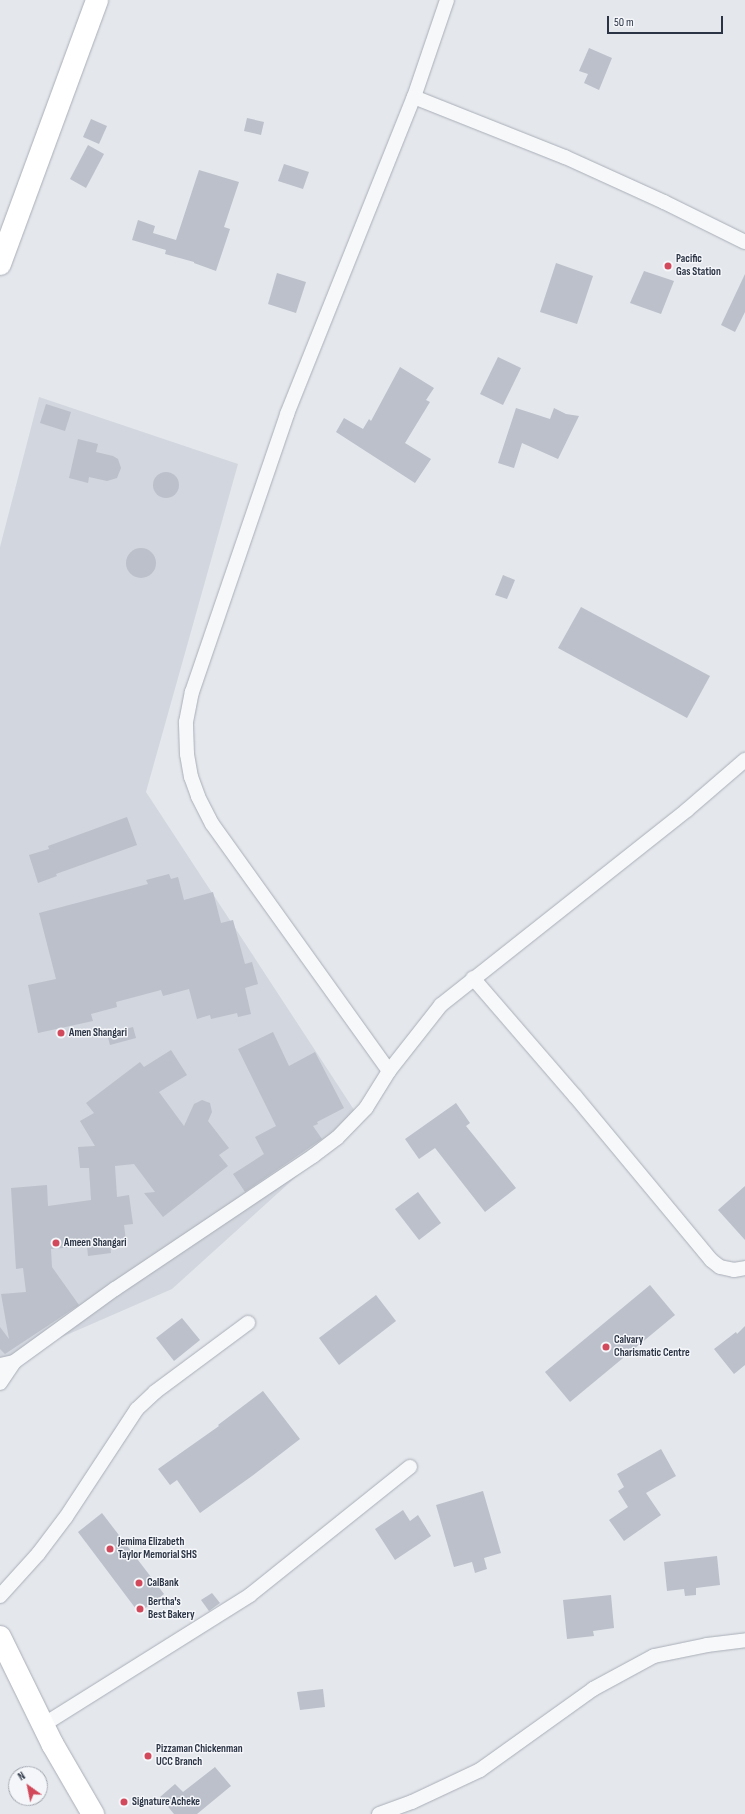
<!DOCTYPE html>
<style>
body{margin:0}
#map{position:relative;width:745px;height:1814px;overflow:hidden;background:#e4e7ec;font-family:"Sofia Sans Condensed",sans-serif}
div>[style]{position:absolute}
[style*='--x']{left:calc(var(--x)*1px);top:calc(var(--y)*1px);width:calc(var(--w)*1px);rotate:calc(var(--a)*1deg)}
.built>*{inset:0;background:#d2d6de}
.building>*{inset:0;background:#bbc0ca}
.round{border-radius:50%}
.roads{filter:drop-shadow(0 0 1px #a9aeb7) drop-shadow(0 0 1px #a9aeb7)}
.minor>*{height:14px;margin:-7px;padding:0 7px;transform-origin:7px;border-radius:7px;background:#f7f8fa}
.trunk>*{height:22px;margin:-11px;padding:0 11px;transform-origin:11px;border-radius:11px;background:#fff}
.dots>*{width:11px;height:11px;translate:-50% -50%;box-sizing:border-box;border:2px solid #f4f6f9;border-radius:50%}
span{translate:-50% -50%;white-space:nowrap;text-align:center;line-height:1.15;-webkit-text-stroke:3px #f4f6f9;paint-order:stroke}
.poi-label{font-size:11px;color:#2b3445;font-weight:700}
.left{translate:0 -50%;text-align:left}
.north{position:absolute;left:8px;top:1766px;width:40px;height:40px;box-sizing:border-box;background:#f4f6f9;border:1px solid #a4a8b1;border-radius:50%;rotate:327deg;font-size:11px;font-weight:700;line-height:16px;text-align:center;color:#2b3445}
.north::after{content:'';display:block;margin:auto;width:14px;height:18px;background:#d1495b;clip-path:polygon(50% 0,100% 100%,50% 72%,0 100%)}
.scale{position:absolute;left:607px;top:16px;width:116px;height:18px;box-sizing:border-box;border:2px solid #2b3445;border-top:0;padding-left:5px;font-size:12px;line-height:14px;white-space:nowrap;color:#2b3445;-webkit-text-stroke:3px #f4f6f9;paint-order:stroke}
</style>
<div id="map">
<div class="built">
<div style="clip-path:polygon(39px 397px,238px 464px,146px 792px,360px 1119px,172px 1289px,0 1364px,0 547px)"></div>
</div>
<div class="building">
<div style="clip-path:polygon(589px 48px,612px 58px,599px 90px,584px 83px,588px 74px,579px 71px)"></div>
<div style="clip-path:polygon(247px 118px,264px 122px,261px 135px,244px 131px)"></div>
<div style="clip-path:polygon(91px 119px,107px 126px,99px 144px,83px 137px)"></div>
<div style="clip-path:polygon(88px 145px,104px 154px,86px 188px,70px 179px)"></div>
<div style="clip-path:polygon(284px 164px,309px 172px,303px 189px,278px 181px)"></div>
<div style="clip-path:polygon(199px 170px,239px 182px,224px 227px,230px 229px,216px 271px,194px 263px,194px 262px,165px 254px,166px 250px,132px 240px,138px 220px,155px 226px,153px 233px,176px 240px)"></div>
<div style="clip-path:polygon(556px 263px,593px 276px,577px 324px,540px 312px)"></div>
<div style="clip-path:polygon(644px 271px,674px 281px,661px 314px,630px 303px)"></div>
<div style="clip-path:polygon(277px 273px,306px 282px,296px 313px,268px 304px)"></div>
<div style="clip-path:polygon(745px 274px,745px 312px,735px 332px,721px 325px)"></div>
<div style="clip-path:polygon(498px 357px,521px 368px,503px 405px,480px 394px)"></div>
<div style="clip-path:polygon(400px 367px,434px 388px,426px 400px,430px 402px,405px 443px,431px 459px,415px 483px,336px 432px,344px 418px,363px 429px,369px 419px,371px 421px)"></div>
<div style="clip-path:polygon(46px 404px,71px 412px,65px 431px,40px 423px)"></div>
<div style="clip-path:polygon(516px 408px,550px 419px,554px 408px,566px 414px,579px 416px,558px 459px,522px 443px,514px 468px,498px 463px)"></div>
<div style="clip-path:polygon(78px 439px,98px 444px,96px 452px,113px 456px,118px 459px,121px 468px,117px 478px,107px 481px,89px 477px,88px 483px,69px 478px)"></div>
<div class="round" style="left:153px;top:472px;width:26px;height:26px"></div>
<div class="round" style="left:126px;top:548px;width:30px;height:30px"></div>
<div style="clip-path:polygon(503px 575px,515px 580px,507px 599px,495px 595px)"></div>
<div style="clip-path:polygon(581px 607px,710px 676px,687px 718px,558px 648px)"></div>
<div style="clip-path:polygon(127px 817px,137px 845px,56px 874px,57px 876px,38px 883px,29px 855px,49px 849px,48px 846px)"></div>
<div style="clip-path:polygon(169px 874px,171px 879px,178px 877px,184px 900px,213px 892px,221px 923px,233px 920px,245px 964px,252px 962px,258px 984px,245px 988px,251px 1014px,238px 1017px,237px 1013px,211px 1019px,210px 1015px,197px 1019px,189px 989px,163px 996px,161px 990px,116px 1002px,117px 1007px,91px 1014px,93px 1021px,38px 1033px,28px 985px,56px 979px,39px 913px,148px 884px,146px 880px)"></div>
<div style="clip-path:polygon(133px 1027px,136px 1038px,110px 1045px,107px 1034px)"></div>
<div style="clip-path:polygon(273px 1032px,289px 1066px,315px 1052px,344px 1108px,317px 1122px,318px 1124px,313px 1126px,322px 1139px,245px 1192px,233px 1174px,264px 1154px,255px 1137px,276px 1126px,238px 1049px)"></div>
<div style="clip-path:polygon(171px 1050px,187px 1075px,159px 1092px,184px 1126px,194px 1104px,202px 1100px,210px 1103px,212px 1112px,208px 1121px,229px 1148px,219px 1155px,228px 1166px,163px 1217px,144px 1193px,155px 1192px,134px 1164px,115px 1166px,117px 1197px,129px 1195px,133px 1224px,124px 1225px,126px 1241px,110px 1243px,111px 1253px,88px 1256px,87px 1246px,51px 1249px,52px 1267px,79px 1305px,5px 1354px,0 1349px,0 1327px,9px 1339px,1px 1294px,26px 1292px,23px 1268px,16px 1269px,11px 1188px,47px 1185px,48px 1206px,91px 1200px,89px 1168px,80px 1168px,78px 1147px,95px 1146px,80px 1121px,94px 1113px,86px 1103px,140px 1062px,144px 1067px)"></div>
<div style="clip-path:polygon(456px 1103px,470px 1123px,466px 1126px,516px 1188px,485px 1212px,435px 1148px,419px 1159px,405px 1139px)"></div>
<div style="clip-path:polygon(745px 1186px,745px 1240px,718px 1210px)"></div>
<div style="clip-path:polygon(418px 1192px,441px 1223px,419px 1240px,395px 1209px)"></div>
<div style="clip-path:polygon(650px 1285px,675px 1315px,570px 1402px,545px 1372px)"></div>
<div style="clip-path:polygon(376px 1295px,396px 1321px,339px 1365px,319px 1338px)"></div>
<div style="clip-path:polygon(182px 1318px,200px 1340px,174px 1361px,156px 1338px)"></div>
<div style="clip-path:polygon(745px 1326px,745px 1365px,734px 1374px,714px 1349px,736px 1332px,737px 1334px)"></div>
<div style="clip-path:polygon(263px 1391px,300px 1439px,252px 1476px,200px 1513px,177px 1480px,170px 1485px,158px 1469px,219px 1426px,218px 1425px)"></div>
<div style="clip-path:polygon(661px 1449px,676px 1476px,646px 1493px,661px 1515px,624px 1541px,609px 1520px,628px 1507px,618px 1491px,624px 1487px,617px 1474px)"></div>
<div style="clip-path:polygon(483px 1491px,501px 1553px,484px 1558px,487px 1569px,475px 1573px,472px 1562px,454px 1567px,436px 1505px)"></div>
<div style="clip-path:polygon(403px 1510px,410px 1521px,418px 1515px,431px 1536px,395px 1560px,375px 1529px)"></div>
<div style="clip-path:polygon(102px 1513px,164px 1594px,139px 1613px,78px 1532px)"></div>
<div style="clip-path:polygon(717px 1556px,720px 1585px,696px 1588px,696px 1595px,685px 1596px,684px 1589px,667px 1591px,664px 1562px)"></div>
<div style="clip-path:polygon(212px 1593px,220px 1603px,209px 1611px,201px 1600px)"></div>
<div style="clip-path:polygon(611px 1595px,614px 1628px,593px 1631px,594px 1636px,567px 1639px,563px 1600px)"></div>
<div style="clip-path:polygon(323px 1689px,325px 1707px,300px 1710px,297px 1692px)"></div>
<div style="clip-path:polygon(215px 1767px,231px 1786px,197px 1814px,174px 1814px,160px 1797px,175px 1784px,183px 1792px)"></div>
</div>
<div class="roads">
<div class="minor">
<div style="--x:447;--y:0;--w:102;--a:108.8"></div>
<div style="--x:414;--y:97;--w:162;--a:21.7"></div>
<div style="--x:565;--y:157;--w:109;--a:24.4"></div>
<div style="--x:664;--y:202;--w:90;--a:26.3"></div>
<div style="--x:473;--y:978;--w:156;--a:49.2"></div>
<div style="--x:575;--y:1096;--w:213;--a:50.3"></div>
<div style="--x:711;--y:1260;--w:11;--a:38"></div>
<div style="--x:720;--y:1267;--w:14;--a:12"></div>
<div style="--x:734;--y:1270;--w:11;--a:-10"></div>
<div style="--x:389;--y:1071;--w:304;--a:-125.6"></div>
<div style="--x:212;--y:824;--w:31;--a:-117"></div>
<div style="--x:198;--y:796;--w:20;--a:-110"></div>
<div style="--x:191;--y:777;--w:23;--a:-100"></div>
<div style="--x:187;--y:754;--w:32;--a:-92"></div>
<div style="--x:186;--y:722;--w:31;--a:-79"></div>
<div style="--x:192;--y:692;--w:294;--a:-71.1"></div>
<div style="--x:287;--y:414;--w:341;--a:-68.2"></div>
<div style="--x:0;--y:1365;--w:14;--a:-12"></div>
<div style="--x:14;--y:1362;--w:125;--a:-35.9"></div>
<div style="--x:115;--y:1289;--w:239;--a:-33.9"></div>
<div style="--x:313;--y:1156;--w:30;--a:-37"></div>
<div style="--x:337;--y:1138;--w:42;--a:-46"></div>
<div style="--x:366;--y:1108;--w:44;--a:-58.1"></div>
<div style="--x:389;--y:1071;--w:84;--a:-51.8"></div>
<div style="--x:441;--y:1005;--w:314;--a:-38.4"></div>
<div style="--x:687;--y:810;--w:77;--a:-40.8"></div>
<div style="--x:0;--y:1383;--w:25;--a:-56"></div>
<div style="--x:0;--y:1596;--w:57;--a:-47.9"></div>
<div style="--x:38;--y:1554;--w:46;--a:-52.9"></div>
<div style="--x:66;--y:1517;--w:129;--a:-56.7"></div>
<div style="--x:137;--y:1409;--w:25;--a:-43"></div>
<div style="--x:155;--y:1392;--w:116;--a:-36.6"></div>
<div style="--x:43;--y:1725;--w:244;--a:-32.1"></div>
<div style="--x:250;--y:1595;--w:205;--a:-38.7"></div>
<div style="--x:379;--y:1814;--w:35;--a:-20"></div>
<div style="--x:412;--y:1802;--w:75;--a:-25.2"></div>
<div style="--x:480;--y:1770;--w:139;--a:-35.6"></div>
<div style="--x:593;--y:1689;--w:69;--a:-28.4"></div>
<div style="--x:654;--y:1656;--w:54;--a:-11.7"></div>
<div style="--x:707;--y:1645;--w:38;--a:-7"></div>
</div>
<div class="trunk">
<div style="--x:0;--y:264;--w:281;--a:-69.8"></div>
<div style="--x:0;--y:1637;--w:120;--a:63.9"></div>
<div style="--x:53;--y:1745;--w:80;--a:59.9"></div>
</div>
</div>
<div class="dots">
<div style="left:668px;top:266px;background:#d1495b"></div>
<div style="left:61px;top:1033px;background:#d1495b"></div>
<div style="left:56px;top:1243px;background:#d1495b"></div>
<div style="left:606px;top:1347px;background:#d1495b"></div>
<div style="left:110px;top:1549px;background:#d1495b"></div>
<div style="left:139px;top:1583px;background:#d1495b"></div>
<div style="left:140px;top:1609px;background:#d1495b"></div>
<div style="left:148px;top:1756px;background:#d1495b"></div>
<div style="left:124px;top:1802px;background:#d1495b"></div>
</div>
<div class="poi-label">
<span class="left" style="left:676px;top:266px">Pacific<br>Gas Station</span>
<span class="left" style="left:69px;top:1033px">Amen Shangari</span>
<span class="left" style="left:64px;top:1243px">Ameen Shangari</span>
<span class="left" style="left:614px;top:1347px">Calvary<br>Charismatic Centre</span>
<span class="left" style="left:118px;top:1549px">Jemima Elizabeth<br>Taylor Memorial SHS</span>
<span class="left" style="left:147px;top:1583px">CalBank</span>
<span class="left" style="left:148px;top:1609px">Bertha's<br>Best Bakery</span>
<span class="left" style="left:156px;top:1756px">Pizzaman Chickenman<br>UCC Branch</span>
<span class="left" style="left:132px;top:1802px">Signature Acheke</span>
</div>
<div class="north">N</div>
<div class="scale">50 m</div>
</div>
